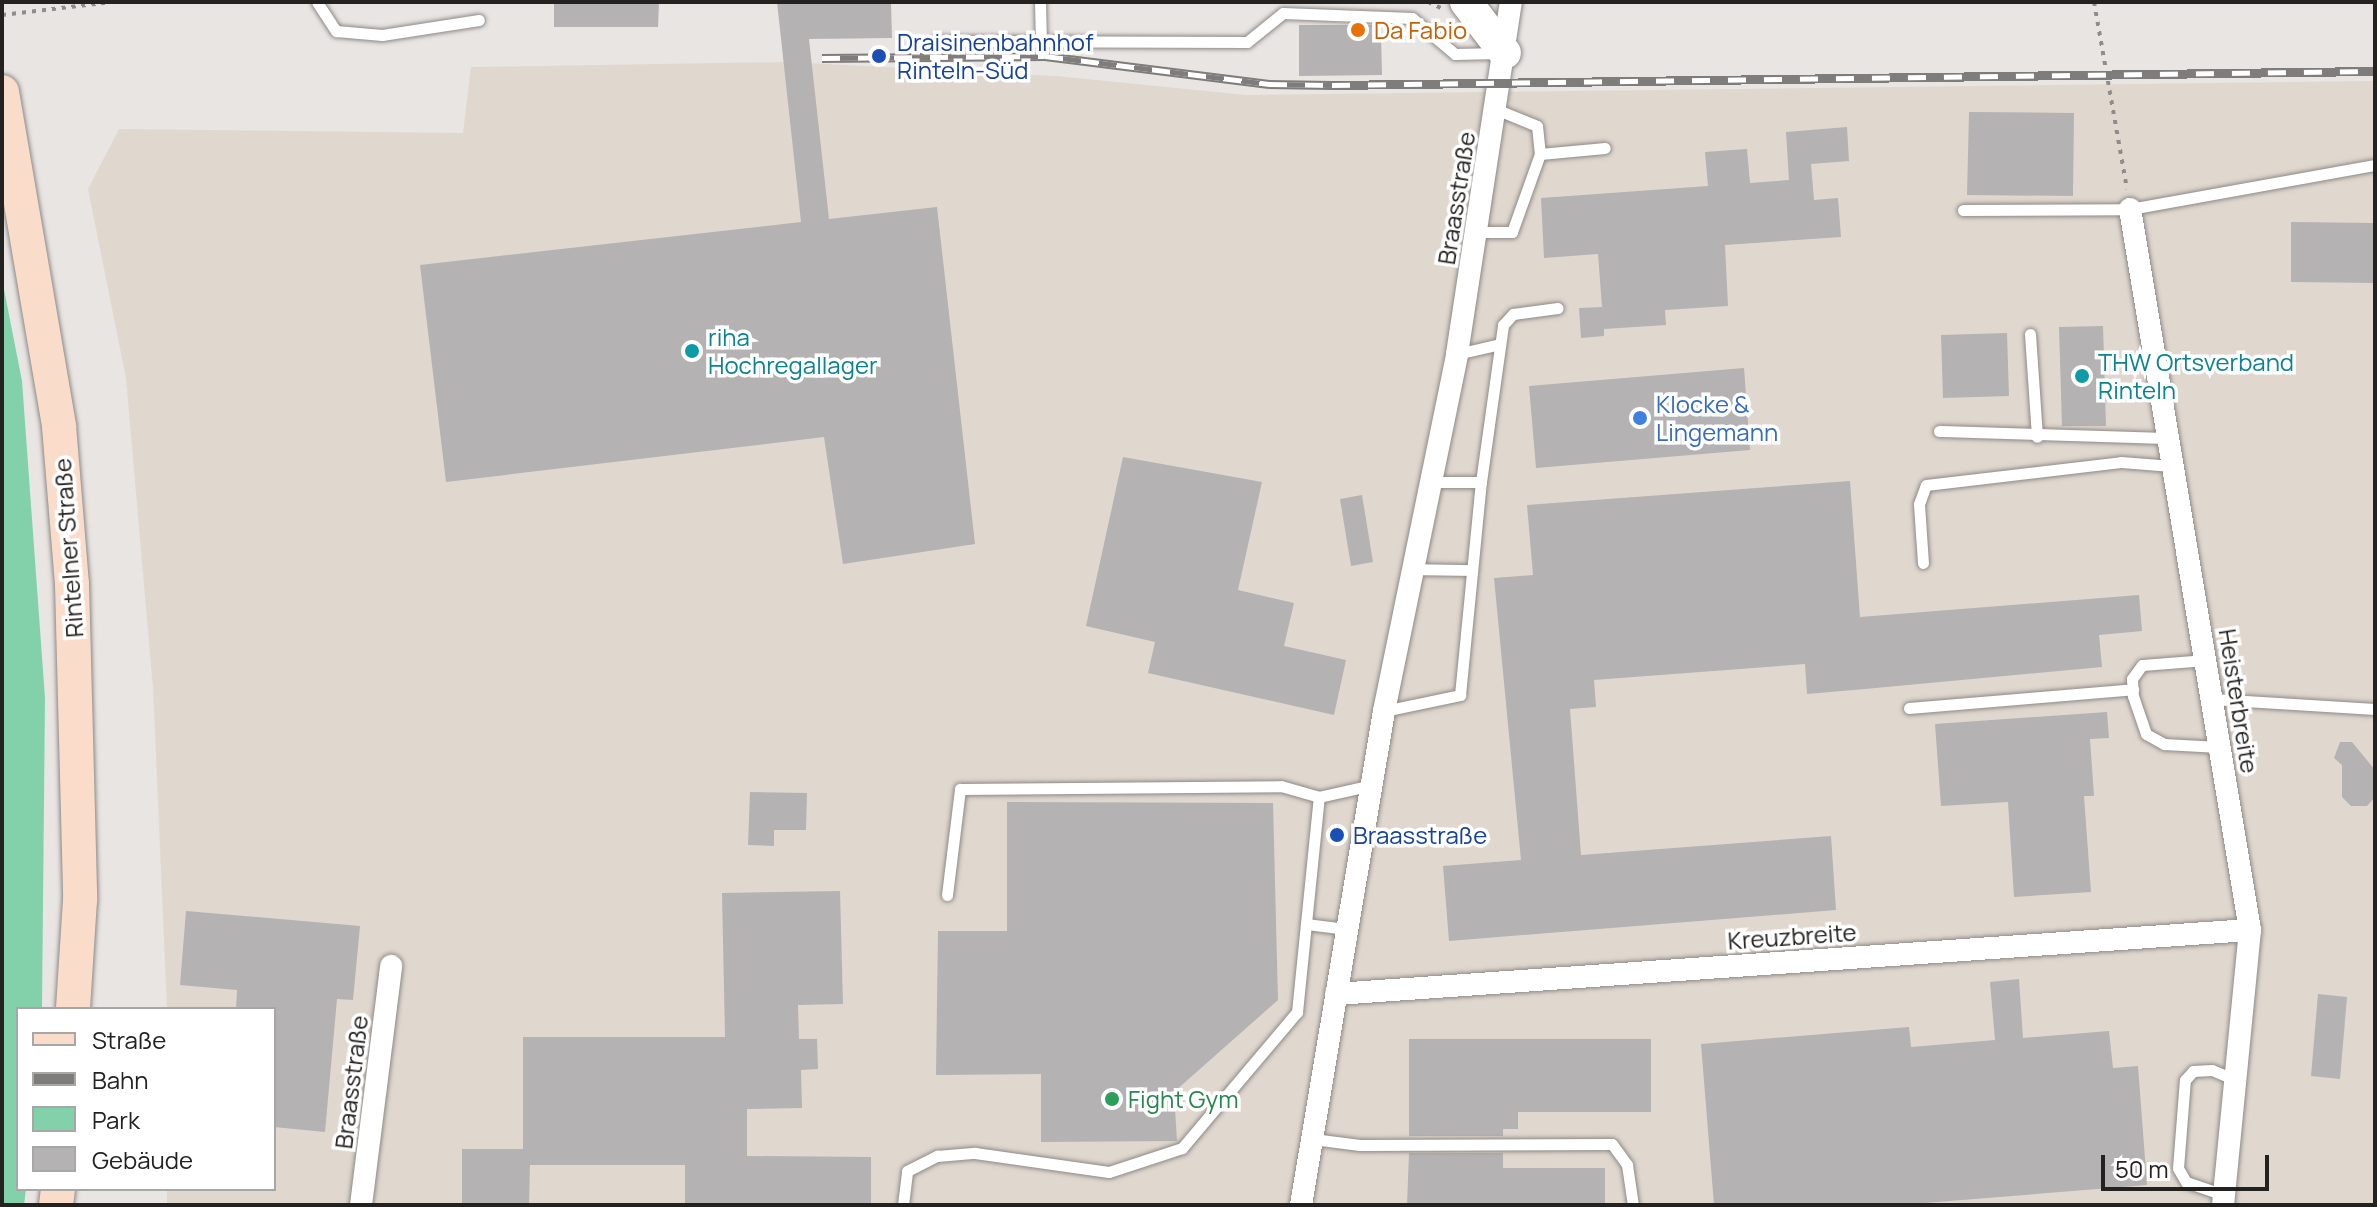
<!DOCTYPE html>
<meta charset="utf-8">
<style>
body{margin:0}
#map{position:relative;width:2377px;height:1207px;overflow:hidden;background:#e9e5e3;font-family:Manrope,sans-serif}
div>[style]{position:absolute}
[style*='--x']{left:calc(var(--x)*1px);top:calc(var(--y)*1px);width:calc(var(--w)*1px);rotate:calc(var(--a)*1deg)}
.built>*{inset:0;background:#e0d7cf}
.green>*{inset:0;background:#83d1ab}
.building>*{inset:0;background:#b5b2b3}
.path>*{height:4px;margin-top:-2px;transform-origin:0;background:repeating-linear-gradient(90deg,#8f8c8b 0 4px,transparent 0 10px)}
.roads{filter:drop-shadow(0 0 2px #8d8a87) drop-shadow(0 0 2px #8d8a87)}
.service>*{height:11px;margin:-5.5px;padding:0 5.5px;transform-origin:5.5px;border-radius:5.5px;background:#fff}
.minor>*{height:22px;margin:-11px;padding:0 11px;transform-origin:11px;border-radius:11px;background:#fff}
.secondary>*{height:32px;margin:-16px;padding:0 16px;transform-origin:16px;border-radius:16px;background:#fff}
.primary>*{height:34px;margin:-17px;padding:0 17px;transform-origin:17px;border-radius:17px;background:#fadccb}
.rail>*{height:9px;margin-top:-4.5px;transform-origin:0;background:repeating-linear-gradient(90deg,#fff 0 18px,#7f7d7b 0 36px);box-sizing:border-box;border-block:2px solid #7f7d7b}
.dots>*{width:22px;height:22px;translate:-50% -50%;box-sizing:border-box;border:4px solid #fff;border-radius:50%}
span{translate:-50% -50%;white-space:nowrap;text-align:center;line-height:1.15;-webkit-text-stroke:7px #fff;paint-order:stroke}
.food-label{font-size:24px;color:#c56008}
.left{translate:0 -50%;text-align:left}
.transit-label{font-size:24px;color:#164399}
.street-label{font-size:24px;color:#232221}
.culture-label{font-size:24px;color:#0d838f}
.shop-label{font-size:24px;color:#366cbe}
.leisure-label{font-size:24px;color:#27864d}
.frame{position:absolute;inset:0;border:4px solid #232221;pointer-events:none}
.legend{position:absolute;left:16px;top:1007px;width:260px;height:184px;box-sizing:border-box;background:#fff;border:2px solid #a7a7a6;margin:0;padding:10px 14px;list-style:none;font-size:24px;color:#232221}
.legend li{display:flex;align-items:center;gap:16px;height:40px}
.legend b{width:40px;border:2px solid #a7a7a6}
.scale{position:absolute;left:2101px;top:1155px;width:168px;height:36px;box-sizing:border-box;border:4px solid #232221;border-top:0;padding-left:10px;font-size:24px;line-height:28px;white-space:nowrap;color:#232221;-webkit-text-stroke:6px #fff;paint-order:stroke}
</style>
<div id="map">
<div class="built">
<div style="clip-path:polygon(787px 62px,1056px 76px,1246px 95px,2375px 81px,2375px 1205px,167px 1205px,167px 1189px,274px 1189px,274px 1009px,167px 1009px,153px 688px,126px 378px,88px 189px,119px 129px,463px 133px,471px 67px)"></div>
</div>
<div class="green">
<div style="clip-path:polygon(2px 279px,22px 381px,45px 698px,42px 1007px,18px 1009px,18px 1189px,26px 1189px,24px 1205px,2px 1205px)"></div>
</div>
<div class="building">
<div style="clip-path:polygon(554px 2px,659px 2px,658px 27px,554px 27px)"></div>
<div style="clip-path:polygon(777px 2px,891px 3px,892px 38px,809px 39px,829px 219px,937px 207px,975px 544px,843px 564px,824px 437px,446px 482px,420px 265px,801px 222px)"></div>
<div style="clip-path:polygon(1299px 25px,1372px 25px,1372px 34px,1381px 34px,1382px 75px,1299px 76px)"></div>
<div style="clip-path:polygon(1969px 112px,2074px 113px,2073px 196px,1967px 195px)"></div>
<div style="clip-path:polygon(1847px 127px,1849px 161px,1811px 164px,1814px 200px,1838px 198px,1841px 237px,1725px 245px,1728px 306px,1665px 310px,1666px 325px,1604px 329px,1604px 336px,1581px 338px,1579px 308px,1602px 307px,1598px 254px,1544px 258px,1541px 198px,1708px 186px,1705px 152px,1747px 149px,1750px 183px,1789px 180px,1786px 132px)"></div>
<div style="clip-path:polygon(2291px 222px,2375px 223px,2375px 283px,2291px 282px)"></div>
<div style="clip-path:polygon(2103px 326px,2106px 426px,2062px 426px,2059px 327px)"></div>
<div style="clip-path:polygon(2007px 333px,2009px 396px,1943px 398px,1941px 335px)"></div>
<div style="clip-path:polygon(1744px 368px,1750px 450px,1536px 468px,1529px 386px)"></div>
<div style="clip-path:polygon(1123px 457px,1262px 482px,1238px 590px,1294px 603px,1284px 646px,1346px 660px,1334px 715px,1148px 673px,1155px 642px,1086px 626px)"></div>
<div style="clip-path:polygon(1850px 481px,1860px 617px,2139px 595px,2142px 631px,2099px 635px,2102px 667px,1865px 689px,1807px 694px,1805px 664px,1594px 680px,1596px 707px,1570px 709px,1581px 855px,1831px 836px,1836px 910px,1449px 941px,1443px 866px,1521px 860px,1494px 578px,1533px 575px,1527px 505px)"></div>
<div style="clip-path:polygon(1362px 495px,1373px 562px,1351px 566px,1340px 499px)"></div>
<div style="clip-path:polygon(2107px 712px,2109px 738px,2090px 739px,2094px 796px,2084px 796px,2091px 892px,2014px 897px,2008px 802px,1941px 806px,1935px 724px)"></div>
<div style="clip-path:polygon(2340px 742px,2352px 742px,2375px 770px,2375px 797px,2367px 806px,2351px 806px,2342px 797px,2342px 765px,2334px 758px)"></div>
<div style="clip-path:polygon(750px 792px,807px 793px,806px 830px,774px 830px,774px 846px,748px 845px)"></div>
<div style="clip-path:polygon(1007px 802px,1273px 803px,1278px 1000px,1174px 1092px,1177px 1141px,1041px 1142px,1041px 1074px,936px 1075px,938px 931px,1007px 931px)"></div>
<div style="clip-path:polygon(840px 891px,843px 1004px,798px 1005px,799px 1039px,817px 1039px,818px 1069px,801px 1070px,802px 1108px,747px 1109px,747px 1156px,871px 1157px,871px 1205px,685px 1205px,685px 1165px,530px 1165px,529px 1205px,462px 1205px,462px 1149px,523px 1149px,523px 1037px,725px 1037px,722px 893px)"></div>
<div style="clip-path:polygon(186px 911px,360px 926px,353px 1000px,337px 999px,325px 1132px,274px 1127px,274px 1009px,236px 1009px,237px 990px,180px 985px)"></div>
<div style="clip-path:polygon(2019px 979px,2023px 1038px,2109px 1031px,2113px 1068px,2138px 1066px,2147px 1185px,1900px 1205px,1714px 1205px,1701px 1044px,1909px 1027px,1911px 1047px,1995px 1040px,1990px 982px)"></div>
<div style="clip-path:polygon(2318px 994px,2347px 997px,2340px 1079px,2311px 1076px)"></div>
<div style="clip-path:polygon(1409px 1039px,1651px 1039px,1651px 1112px,1518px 1112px,1518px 1129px,1503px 1129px,1503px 1136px,1409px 1136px)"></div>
<div style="clip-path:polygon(1409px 1153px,1503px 1153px,1503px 1168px,1605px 1168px,1605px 1205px,1407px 1205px)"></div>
</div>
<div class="path">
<div style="--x:1428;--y:2;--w:14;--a:25"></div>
<div style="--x:2094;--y:2;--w:190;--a:80"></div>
<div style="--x:2;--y:15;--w:111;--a:-6.7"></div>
</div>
<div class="roads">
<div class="service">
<div style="--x:317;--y:2;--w:35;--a:57"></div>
<div style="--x:336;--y:31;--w:46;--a:5"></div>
<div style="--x:382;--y:35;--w:98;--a:-8.8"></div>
<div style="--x:1040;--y:2;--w:41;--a:88.6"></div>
<div style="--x:935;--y:41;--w:312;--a:0.2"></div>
<div style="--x:1247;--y:42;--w:46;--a:-38.9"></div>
<div style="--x:1283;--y:13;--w:129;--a:2.2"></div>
<div style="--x:1412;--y:18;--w:56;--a:39.9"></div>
<div style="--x:1455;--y:54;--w:44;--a:-1.3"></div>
<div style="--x:1498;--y:110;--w:42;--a:22.3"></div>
<div style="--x:1537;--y:126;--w:28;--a:84"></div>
<div style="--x:1963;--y:210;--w:167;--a:-0.3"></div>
<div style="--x:2130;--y:209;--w:249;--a:-10.2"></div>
<div style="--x:1477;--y:232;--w:35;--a:0"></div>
<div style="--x:1512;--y:232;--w:83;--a:-70.3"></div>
<div style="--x:1540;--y:154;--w:65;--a:-5.3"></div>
<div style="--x:2030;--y:334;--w:103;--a:86.1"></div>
<div style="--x:1457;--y:354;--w:44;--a:-13.1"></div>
<div style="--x:1939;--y:431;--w:229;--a:1.8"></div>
<div style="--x:1481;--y:482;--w:159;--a:-82"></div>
<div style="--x:1503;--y:325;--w:15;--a:-48"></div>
<div style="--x:1513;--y:314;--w:45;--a:-7.6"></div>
<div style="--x:1923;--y:563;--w:59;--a:-93.9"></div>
<div style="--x:1919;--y:504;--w:20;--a:-70"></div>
<div style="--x:1926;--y:485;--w:196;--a:-6.7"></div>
<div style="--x:2121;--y:462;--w:51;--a:4.5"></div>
<div style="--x:1411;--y:569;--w:59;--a:1"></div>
<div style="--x:2206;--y:660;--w:64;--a:175.5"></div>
<div style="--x:2142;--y:665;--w:17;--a:126"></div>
<div style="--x:2132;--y:679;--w:17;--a:87"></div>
<div style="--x:2133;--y:696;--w:40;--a:71.1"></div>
<div style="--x:2146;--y:734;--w:21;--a:29"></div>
<div style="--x:2164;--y:744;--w:55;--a:3.1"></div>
<div style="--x:2213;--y:699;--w:162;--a:3.5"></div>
<div style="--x:1909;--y:708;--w:225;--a:-4.8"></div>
<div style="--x:1384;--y:711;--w:78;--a:-11.9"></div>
<div style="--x:1460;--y:695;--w:214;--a:-84.4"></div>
<div style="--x:1481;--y:482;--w:49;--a:180"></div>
<div style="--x:947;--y:895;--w:107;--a:-83"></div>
<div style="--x:960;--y:789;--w:321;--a:-0.5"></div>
<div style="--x:1281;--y:786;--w:40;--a:16"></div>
<div style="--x:1306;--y:924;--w:40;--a:7.1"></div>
<div style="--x:1313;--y:1139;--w:47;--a:7.3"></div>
<div style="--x:1360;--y:1145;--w:252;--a:-0.2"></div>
<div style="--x:1612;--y:1144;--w:26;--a:54"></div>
<div style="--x:1627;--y:1165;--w:40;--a:81.5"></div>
<div style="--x:2224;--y:1195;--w:40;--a:-161.1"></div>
<div style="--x:2186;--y:1182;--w:16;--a:-120"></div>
<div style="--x:2178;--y:1168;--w:88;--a:-85.5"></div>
<div style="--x:2185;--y:1080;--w:12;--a:-48"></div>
<div style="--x:2193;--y:1071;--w:19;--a:-3"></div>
<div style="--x:2212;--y:1070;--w:25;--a:23"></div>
<div style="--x:903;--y:1205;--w:34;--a:-83"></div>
<div style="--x:907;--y:1171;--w:34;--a:-27"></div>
<div style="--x:937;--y:1156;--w:38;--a:-5"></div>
<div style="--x:975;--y:1153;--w:135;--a:8.1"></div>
<div style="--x:1109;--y:1172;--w:77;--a:-18.2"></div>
<div style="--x:1182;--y:1148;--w:178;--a:-49.8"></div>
<div style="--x:1297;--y:1012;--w:216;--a:-84.2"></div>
<div style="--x:1319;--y:797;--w:54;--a:-12.8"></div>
</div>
<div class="minor">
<div style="--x:2130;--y:209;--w:731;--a:80.55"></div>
<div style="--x:2250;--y:930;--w:276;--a:95.6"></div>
<div style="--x:1336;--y:994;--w:916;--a:-4.01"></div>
<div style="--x:361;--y:1205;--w:241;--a:-82.8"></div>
<div style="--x:1301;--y:1205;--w:501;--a:-80.46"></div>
<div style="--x:1384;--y:711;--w:364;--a:-78.4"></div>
<div style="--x:1457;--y:354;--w:356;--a:-81.3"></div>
</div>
<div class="secondary">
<div style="--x:1466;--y:2;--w:64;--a:52.6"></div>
</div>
<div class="primary">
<div style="--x:2;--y:92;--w:339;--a:80.3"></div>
<div style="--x:59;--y:426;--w:159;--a:85.3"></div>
<div style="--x:72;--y:584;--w:316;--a:88.5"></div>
<div style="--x:80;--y:900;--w:109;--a:93.7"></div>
<div style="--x:56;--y:1205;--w:16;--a:-83"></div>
</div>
</div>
<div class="rail">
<div style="--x:822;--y:58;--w:223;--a:-0.5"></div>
<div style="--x:1045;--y:56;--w:226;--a:7.1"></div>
<div style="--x:1269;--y:84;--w:63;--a:0.9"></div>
<div style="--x:1332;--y:85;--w:1043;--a:-0.77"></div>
</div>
<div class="dots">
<div style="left:1358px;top:30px;background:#e8710a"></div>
<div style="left:879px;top:56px;background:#1a4fb4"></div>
<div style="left:692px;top:351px;background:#0f9aa8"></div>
<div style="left:2082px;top:376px;background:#0f9aa8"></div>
<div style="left:1640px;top:418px;background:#3f7fe0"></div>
<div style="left:1337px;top:835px;background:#1a4fb4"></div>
<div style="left:1112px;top:1099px;background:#2e9e5b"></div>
</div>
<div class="food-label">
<span class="left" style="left:1374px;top:30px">Da Fabio</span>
</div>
<div class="transit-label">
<span class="left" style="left:897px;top:56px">Draisinenbahnhof<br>Rinteln-Süd</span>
<span class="left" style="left:1353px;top:835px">Braasstraße</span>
</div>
<div class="street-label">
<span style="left:1456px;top:198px;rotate:-81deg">Braasstraße</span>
<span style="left:68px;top:548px;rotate:-94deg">Rintelner Straße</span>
<span style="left:2239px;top:701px;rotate:81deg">Heisterbreite</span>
<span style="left:1792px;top:936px;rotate:-4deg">Kreuzbreite</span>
<span style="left:351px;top:1082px;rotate:-83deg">Braasstraße</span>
</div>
<div class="culture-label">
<span class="left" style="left:708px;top:351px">riha<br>Hochregallager</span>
<span class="left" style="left:2098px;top:376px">THW Ortsverband<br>Rinteln</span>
</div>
<div class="shop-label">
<span class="left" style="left:1656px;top:418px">Klocke &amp;<br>Lingemann</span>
</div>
<div class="leisure-label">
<span class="left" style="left:1128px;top:1099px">Fight Gym</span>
</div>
<div class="frame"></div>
<ul class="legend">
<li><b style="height:10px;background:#fadccb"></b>Straße</li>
<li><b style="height:10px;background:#7f7d7b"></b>Bahn</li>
<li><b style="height:22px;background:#83d1ab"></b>Park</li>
<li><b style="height:22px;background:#b5b2b3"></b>Gebäude</li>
</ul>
<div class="scale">50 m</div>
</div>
